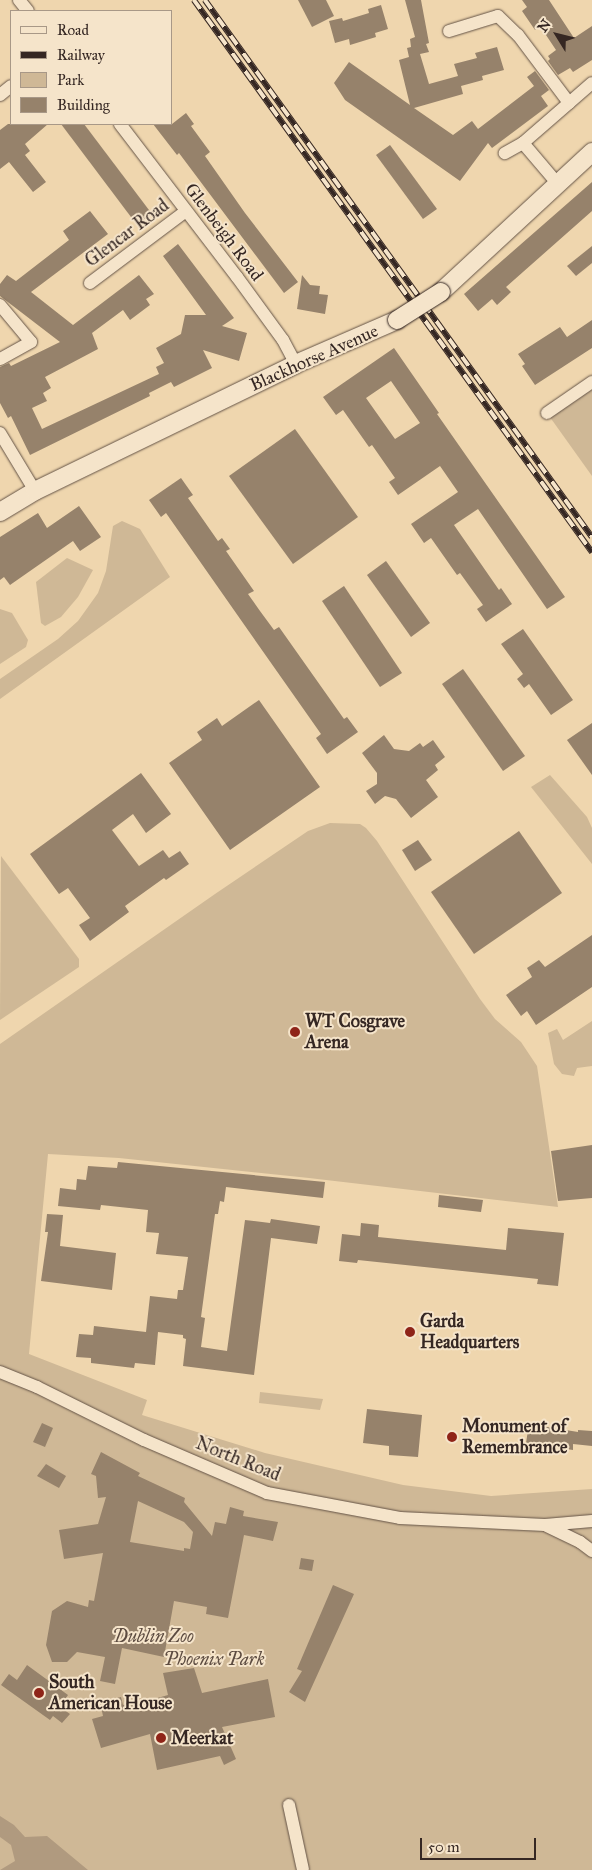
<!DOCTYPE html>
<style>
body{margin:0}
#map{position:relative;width:592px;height:1870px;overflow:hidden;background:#efd6ae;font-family:"IM FELL Great Primer",serif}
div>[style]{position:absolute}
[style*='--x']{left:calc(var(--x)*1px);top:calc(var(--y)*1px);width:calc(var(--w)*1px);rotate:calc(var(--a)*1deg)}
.green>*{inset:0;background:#cfb896}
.water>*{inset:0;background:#b09a7f}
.building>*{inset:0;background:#96826b}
.roads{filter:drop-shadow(0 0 1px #645346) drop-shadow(0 0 1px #645346)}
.street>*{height:12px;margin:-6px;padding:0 6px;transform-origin:6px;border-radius:6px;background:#f5e4ca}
.secondary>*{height:18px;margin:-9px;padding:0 9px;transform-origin:9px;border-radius:9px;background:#f5e4ca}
.rail>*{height:5.5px;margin-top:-2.75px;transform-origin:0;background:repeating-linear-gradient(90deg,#f5e4ca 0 11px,#352723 0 22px);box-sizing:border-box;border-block:1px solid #352723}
.bridges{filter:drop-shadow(0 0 1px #352723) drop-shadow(0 0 1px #352723)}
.secondary-bridge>*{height:18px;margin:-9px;padding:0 9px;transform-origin:9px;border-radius:9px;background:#f5e4ca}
.dots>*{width:14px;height:14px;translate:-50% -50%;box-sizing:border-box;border:2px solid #f5e4ca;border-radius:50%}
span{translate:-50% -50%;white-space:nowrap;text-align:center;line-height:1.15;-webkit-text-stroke:4px #f5e4ca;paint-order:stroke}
.street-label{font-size:18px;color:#352723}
.poi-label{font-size:18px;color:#352723;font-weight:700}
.left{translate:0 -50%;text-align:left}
.park-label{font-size:18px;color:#5c4b40;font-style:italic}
.legend{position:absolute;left:10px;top:10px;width:162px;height:115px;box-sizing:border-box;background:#f5e4ca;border:1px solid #a89887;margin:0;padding:6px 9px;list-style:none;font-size:15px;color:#352723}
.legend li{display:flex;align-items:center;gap:10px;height:25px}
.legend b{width:25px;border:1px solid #a89887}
.north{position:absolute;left:532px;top:10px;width:50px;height:50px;-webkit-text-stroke:4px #f5e4ca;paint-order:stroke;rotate:306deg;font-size:14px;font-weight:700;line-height:20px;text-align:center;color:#352723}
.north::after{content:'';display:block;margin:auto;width:18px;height:22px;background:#352723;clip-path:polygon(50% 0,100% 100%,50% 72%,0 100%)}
.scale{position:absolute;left:420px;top:1838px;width:116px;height:22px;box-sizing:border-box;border:2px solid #352723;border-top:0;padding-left:6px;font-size:15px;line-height:18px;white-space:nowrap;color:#352723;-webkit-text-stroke:4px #f5e4ca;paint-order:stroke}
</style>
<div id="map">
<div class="green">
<div style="clip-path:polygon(592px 382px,592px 476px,547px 413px)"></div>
<div style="clip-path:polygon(122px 521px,140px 529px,170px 577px,0 699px,0 679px,58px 639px,78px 621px,98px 593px,106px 571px,113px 526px)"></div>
<div style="clip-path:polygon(67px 558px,93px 570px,78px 597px,61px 617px,45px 626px,41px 623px,36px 582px)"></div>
<div style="clip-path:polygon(0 609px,12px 613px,28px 640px,26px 647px,0 664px)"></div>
<div style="clip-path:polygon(550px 775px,587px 817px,592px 828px,592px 864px,531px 787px)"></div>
<div style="clip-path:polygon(330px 823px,360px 824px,366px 828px,377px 841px,480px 999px,495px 1019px,521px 1042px,537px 1066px,558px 1207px,309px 1178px,119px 1158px,48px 1154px,29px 1354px,147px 1400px,142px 1415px,265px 1453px,403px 1485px,491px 1496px,592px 1489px,592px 1870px,0 1870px,0 1044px,215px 894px,308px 831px)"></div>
<div style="clip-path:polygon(1px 856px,79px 959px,79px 967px,0 1020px)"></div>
<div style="clip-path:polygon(592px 1021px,592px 1066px,577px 1068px,574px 1076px,562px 1074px,554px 1064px,548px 1033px,557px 1029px,563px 1040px)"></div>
<div style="clip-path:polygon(260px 1392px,323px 1399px,320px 1410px,259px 1403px)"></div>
</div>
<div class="water">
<div style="clip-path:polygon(0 1816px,14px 1825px,25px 1837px,47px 1836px,88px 1870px,0 1870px,15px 1861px,11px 1845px,0 1837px)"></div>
</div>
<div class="building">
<div style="clip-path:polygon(298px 0,326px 0,334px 16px,312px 27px)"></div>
<div style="clip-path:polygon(405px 0,421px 0,429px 43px,426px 44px,429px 52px,420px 54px,429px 84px,458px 76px,454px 64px,477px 58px,475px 53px,497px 47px,504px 70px,482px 76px,483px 80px,461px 86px,463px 94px,414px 108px,453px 135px,472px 121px,478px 129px,534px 86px,527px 77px,535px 71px,549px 90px,541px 96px,548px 106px,492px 148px,488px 143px,460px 181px,345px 100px,334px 83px,349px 62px,410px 105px,399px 60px,409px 57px,407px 48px,411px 47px,410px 39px,415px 37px)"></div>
<div style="clip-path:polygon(522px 0,549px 0,574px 38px,592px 26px,592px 60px,573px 72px,570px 68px,558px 75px,548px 61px,550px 59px,548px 56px,556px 50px,540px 26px,535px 30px,522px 11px,527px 7px)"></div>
<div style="clip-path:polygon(381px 5px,388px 29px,375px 33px,376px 37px,350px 45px,349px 39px,335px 43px,329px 21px,342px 18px,343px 21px,369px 13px,368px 9px)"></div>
<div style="clip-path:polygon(186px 113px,194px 124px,191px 126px,210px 152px,205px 156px,245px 213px,298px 282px,284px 293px,179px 153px,177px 155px,153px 124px,172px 124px)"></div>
<div style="clip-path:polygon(8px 124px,48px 124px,25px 144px,30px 151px,25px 155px,46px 182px,33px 192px,9px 162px,0 169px,0 130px)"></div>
<div style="clip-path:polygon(61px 124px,84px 124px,152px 214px,137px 225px)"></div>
<div style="clip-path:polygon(390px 145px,437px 209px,423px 219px,376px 155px)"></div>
<div style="clip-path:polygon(592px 182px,592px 211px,506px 287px,511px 292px,497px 305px,492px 299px,478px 311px,464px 294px)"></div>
<div style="clip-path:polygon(90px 211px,108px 234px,31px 292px,73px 325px,139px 275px,154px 294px,146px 299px,150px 305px,130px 320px,123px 310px,92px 333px,98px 349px,45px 377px,51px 388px,43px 393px,47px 401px,32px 408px,42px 429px,159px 374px,156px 367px,164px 363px,156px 348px,181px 334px,185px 315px,206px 315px,163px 256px,178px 244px,234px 318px,222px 326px,247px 333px,239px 361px,203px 350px,212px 368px,174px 387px,171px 382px,149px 393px,150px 396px,30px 455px,11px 416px,8px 418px,0 403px,0 367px,9px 363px,11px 366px,60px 342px,0 296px,0 284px,7px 275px,16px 281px,69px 240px,63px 231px)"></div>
<div style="clip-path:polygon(592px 246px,592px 263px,576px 276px,567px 266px)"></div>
<div style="clip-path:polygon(302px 275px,310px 285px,320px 286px,319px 294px,328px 295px,325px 314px,297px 309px)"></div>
<div style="clip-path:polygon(592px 320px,592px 348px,535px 385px,522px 366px,525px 364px,518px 354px,560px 327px,567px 337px)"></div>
<div style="clip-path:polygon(evenodd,394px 348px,439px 413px,437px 414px,565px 597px,547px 609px,478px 509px,454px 525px,499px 590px,501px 588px,512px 604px,486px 622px,477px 609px,483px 605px,460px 573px,457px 575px,431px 538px,424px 543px,411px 524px,458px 492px,440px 466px,398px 495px,389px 482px,395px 478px,372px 445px,369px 447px,343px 410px,336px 415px,323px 397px,394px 348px,391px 381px,420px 423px,395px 439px,366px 398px,391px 381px)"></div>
<div style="clip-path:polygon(295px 429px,358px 517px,293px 564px,229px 476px)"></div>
<div style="clip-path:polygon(181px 478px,193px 495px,188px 498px,218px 541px,222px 538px,230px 549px,226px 551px,254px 591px,248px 594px,260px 611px,274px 630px,279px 627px,344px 719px,347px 717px,358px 732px,327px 754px,316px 738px,321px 734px,243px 623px,166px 513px,161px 517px,149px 500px)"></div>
<div style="clip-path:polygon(79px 506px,101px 537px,80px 551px,73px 541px,10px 585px,4px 577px,0 580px,0 537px,38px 513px,47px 528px)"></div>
<div style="clip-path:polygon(386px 561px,430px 623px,411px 637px,367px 575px)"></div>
<div style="clip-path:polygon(344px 586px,402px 673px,380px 687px,322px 601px)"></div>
<div style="clip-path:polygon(523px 629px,573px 700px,551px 715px,529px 684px,524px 688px,517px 679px,523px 674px,501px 644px)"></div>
<div style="clip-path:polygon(463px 669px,525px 756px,503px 771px,442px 684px)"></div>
<div style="clip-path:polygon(259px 700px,320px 787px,230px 850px,169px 763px,202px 740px,197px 732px,217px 718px,222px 726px)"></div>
<div style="clip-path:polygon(592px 723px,592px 775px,567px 740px)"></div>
<div style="clip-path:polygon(384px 735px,394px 749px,409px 751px,420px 743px,423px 747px,433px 740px,445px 757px,435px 765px,438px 770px,426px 780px,438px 797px,411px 818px,396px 799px,385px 796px,375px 804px,366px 791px,377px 784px,377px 773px,362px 753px)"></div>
<div style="clip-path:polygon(141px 773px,171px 814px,146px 833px,133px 814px,112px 830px,139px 866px,163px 850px,169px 858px,180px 851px,189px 864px,166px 880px,164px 878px,125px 906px,129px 912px,90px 941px,79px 925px,90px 918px,68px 888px,59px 894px,30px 854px)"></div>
<div style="clip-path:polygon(519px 831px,562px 893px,474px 954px,431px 892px)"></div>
<div style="clip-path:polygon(418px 840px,432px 860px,415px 871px,402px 850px)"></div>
<div style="clip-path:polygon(592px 935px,592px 987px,536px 1025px,527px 1011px,521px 1016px,506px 995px,532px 977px,527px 968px,539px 960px,545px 967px)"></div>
<div style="clip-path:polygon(592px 1145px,592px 1198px,558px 1201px,551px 1151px)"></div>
<div style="clip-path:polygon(118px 1162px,325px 1182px,323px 1198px,226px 1187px,224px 1202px,220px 1201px,218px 1214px,215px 1214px,201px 1317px,205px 1318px,201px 1347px,227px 1351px,245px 1220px,270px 1223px,271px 1219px,320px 1226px,317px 1244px,271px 1238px,254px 1375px,183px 1366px,186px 1339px,183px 1338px,183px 1335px,158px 1332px,155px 1365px,135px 1363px,134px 1368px,91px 1363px,91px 1358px,76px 1357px,79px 1334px,93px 1335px,94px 1326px,146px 1332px,150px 1296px,177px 1299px,178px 1290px,183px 1290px,188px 1257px,156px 1254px,159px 1233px,146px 1232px,148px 1210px,101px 1205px,100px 1210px,58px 1206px,60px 1188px,76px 1190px,77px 1179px,86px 1180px,88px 1166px,117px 1168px)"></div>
<div style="clip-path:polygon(439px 1195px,483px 1200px,481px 1212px,438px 1207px)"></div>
<div style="clip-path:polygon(47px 1214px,63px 1215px,60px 1246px,116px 1253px,112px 1290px,41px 1281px,48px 1232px,45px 1232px)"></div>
<div style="clip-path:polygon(361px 1223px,379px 1225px,378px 1237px,506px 1250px,508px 1228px,564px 1233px,558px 1286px,537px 1284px,538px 1279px,358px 1260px,357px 1263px,339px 1261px,342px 1234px,360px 1236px)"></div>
<div style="clip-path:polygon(367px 1409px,422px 1415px,418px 1457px,389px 1455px,389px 1446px,363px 1443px)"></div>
<div style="clip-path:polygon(42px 1423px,53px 1428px,45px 1447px,33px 1442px)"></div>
<div style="clip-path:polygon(529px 1424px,578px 1432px,578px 1430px,592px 1431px,592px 1446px,573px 1444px,573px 1450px,526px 1443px)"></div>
<div style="clip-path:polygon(evenodd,101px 1452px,140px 1473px,138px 1476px,185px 1498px,184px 1502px,212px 1536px,215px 1522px,226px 1524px,230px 1507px,244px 1511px,243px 1516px,278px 1522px,273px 1541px,244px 1535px,228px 1618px,206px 1614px,207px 1607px,174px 1601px,164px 1657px,122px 1648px,115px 1684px,100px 1681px,105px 1657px,77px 1652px,67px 1662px,52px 1662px,46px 1645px,52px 1611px,67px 1601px,88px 1607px,89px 1600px,94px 1601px,103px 1553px,64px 1559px,59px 1530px,98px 1524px,106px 1497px,98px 1498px,96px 1476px,91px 1474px,101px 1452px,138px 1501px,184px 1522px,193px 1532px,190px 1549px,184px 1548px,184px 1551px,130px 1542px,138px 1501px)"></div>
<div style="clip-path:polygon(46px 1464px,66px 1476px,59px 1488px,37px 1476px)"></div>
<div style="clip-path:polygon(301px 1558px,314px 1560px,312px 1571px,299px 1569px)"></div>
<div style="clip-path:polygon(333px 1585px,354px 1594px,305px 1702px,289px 1692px,302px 1671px,297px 1669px)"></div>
<div style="clip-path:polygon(27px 1665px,68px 1695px,60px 1707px,70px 1714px,62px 1723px,53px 1716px,50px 1720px,1px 1685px,9px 1674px,17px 1680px)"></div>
<div style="clip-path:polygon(194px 1668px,202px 1693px,268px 1679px,275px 1717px,222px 1727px,236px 1759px,224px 1765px,220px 1756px,157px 1770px,150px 1734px,101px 1748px,92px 1719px,103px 1716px,100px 1702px,121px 1697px,123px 1705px,132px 1702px,133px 1705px,168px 1695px,163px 1673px)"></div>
</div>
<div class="roads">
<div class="street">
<div style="--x:19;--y:0;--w:14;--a:51"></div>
<div style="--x:449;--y:31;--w:51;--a:-17"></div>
<div style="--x:498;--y:16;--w:28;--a:44"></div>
<div style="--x:518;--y:35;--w:85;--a:53.1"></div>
<div style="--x:569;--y:103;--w:61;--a:139"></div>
<div style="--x:523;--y:143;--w:21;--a:151"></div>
<div style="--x:0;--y:95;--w:14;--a:-39"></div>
<div style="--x:569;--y:103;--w:30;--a:-41"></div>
<div style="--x:120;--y:124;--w:193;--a:52.6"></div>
<div style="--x:237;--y:277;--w:78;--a:53.9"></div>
<div style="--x:283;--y:340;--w:27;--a:62"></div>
<div style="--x:523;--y:143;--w:52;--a:49.6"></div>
<div style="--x:90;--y:283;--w:120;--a:-36.9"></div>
<div style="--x:0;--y:305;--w:48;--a:50"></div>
<div style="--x:31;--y:342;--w:35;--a:151"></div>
<div style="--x:547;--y:413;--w:55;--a:-34.6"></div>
<div style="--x:0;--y:433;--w:68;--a:58.9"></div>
<div style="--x:0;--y:1372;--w:40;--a:22"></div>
<div style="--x:37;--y:1387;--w:119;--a:26.4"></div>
<div style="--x:144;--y:1440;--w:134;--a:23.3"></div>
<div style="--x:267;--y:1493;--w:135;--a:10.6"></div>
<div style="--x:400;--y:1518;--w:145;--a:2.8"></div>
<div style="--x:545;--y:1525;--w:47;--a:-4.9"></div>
<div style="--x:547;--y:1526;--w:37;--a:26"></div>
<div style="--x:580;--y:1542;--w:15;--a:37"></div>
<div style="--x:289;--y:1805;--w:66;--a:77.8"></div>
</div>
<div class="secondary">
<div style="--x:441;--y:292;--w:206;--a:-42.8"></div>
<div style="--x:0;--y:512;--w:41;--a:-31"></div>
<div style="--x:35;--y:491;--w:290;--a:-25.9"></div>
<div style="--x:296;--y:364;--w:110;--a:-23.5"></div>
</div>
</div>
<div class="rail">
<div style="--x:194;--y:0;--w:681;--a:54.21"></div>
<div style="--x:205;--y:0;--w:662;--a:54.22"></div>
</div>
<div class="bridges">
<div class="secondary-bridge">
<div style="--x:397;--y:320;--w:52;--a:-32.5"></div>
</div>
</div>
<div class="dots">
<div style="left:295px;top:1032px;background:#8f2418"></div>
<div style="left:410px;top:1332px;background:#8f2418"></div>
<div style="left:452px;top:1437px;background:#8f2418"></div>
<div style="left:39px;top:1693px;background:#8f2418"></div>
<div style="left:161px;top:1738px;background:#8f2418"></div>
</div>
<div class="street-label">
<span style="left:224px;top:232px;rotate:53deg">Glenbeigh Road</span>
<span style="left:127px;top:233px;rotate:-37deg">Glencar Road</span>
<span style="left:314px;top:358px;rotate:-24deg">Blackhorse Avenue</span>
<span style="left:238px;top:1459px;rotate:22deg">North Road</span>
</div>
<div class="poi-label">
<span class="left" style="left:305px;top:1032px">WT Cosgrave<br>Arena</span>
<span class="left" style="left:420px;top:1332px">Garda<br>Headquarters</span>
<span class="left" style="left:462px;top:1437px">Monument of<br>Remembrance</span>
<span class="left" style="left:49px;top:1693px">South<br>American House</span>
<span class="left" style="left:171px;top:1738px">Meerkat</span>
</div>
<div class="park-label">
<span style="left:153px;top:1636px">Dublin Zoo</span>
<span style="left:214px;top:1659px">Phoenix Park</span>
</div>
<ul class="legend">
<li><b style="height:6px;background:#f5e4ca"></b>Road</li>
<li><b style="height:6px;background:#352723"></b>Railway</li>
<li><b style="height:14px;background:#cfb896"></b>Park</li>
<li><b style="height:14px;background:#96826b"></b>Building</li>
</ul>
<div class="north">N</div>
<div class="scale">50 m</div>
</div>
